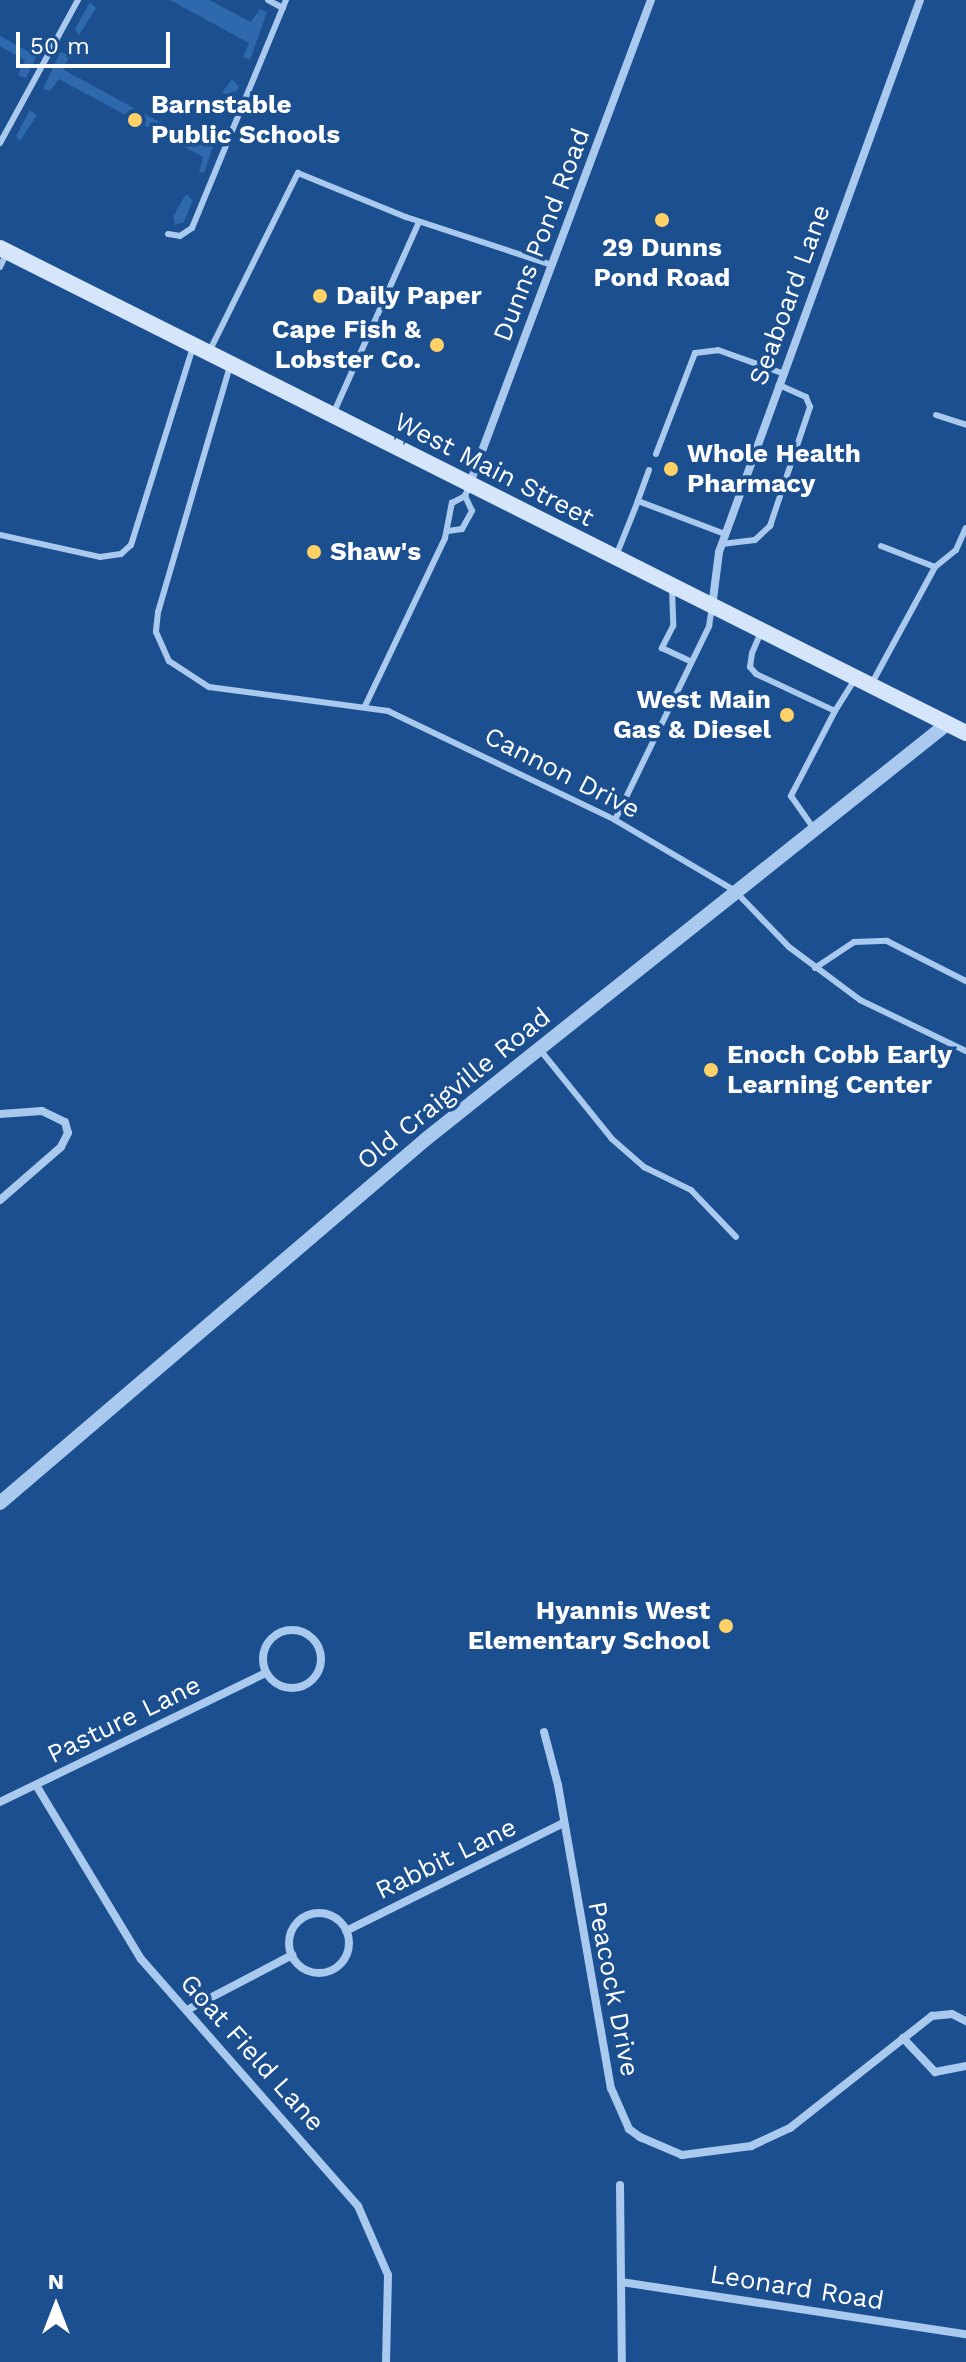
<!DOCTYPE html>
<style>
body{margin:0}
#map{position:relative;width:966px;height:2362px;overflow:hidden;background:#1b4f8f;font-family:"Work Sans",sans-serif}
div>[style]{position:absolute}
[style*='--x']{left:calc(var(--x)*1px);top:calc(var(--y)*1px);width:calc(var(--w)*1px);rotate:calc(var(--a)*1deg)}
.green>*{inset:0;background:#2e69ad}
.service>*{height:6px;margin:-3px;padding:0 3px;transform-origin:3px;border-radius:3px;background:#a9c9ee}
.minor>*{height:8px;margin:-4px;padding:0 4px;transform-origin:4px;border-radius:4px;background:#a9c9ee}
.minor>.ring{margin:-4px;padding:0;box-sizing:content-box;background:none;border:8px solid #a9c9ee;border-radius:50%}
.tertiary>*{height:14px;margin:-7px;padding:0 7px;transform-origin:7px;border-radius:7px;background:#a9c9ee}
.secondary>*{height:16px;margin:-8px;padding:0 8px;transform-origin:8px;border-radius:8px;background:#d6e6fa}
.dots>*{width:22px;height:22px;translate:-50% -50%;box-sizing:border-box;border:4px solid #1b4f8f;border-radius:50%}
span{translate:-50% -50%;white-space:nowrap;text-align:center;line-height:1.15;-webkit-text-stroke:7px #1b4f8f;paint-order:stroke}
.poi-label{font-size:26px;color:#fff;font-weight:700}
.left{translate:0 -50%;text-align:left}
.right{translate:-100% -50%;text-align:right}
.street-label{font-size:26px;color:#fff}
.north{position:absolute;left:16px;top:2266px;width:80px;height:80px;-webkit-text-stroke:6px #1b4f8f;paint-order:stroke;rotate:0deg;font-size:22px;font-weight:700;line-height:32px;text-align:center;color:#fff}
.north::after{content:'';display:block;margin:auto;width:28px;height:36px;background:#fff;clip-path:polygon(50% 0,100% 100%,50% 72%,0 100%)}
.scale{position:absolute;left:16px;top:32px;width:154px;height:36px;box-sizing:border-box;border:4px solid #fff;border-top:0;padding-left:10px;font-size:24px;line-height:28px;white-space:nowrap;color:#fff;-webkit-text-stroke:6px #1b4f8f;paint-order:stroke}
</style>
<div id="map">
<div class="green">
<div style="clip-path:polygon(170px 0,209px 0,251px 22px,260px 9px,267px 12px,250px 60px,243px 57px,249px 43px)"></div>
<div style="clip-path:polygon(90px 2px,96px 8px,79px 35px,75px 29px)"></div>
<div style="clip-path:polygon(0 36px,29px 52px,38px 38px,44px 40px,26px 78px,18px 75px,25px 60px,0 46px)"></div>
<div style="clip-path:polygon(60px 52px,69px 55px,64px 70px,202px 145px,210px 132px,217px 135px,204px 173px,199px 172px,203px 157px,59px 79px,50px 91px,43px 89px)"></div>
<div style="clip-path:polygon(232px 79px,239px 86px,226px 114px,222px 110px,229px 96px,222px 93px)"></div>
<div style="clip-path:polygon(30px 110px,37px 115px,20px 141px,16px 136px)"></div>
<div style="clip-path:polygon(186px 194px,193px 200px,184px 222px,175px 225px,173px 217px)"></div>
</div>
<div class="service">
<div style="--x:268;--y:0;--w:17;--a:28"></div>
<div style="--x:0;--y:143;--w:163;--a:-61.4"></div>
<div style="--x:168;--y:234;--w:12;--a:9"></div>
<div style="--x:180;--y:236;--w:14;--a:-34"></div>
<div style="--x:192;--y:228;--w:247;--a:-67.6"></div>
<div style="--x:0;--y:267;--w:17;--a:-65"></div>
<div style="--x:210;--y:350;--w:198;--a:-63.6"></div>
<div style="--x:298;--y:173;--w:117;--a:22.2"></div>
<div style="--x:406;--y:217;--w:154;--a:18.2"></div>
<div style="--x:230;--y:366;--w:256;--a:106.3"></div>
<div style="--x:158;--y:612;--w:20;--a:96"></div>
<div style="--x:156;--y:632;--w:32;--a:66"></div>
<div style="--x:169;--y:661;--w:48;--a:33"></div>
<div style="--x:209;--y:687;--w:181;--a:7.6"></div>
<div style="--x:388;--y:711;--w:252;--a:25.6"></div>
<div style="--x:615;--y:820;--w:138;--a:30.5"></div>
<div style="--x:734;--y:890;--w:79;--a:46"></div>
<div style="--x:789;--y:947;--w:89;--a:36.7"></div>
<div style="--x:860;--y:1000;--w:118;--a:25.7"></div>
<div style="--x:334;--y:412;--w:208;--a:-65.9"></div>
<div style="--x:936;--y:415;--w:32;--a:18"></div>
<div style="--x:656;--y:454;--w:108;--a:-68.9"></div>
<div style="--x:695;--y:353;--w:23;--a:-7"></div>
<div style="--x:718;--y:350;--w:68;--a:19.8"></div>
<div style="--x:649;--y:470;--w:33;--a:110"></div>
<div style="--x:638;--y:501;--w:93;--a:20.8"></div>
<div style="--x:448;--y:531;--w:14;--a:-8"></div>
<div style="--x:462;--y:529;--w:21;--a:-61"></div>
<div style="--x:472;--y:511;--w:17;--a:-115"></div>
<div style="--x:465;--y:496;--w:13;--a:-67"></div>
<div style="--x:0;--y:535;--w:102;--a:12.4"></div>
<div style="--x:100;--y:557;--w:21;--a:-8"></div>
<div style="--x:121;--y:554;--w:13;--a:-42"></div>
<div style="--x:131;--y:545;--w:207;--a:-72.6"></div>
<div style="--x:722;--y:544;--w:33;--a:-7"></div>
<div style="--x:755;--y:540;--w:21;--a:-43"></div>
<div style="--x:770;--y:526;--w:126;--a:-71.4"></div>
<div style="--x:810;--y:407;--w:11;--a:-112"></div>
<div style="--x:806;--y:397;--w:30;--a:-156"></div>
<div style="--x:881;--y:546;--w:58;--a:21.3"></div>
<div style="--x:616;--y:556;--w:59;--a:-68.2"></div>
<div style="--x:672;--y:588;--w:38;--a:88"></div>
<div style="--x:673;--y:626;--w:25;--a:117"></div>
<div style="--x:662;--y:648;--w:29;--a:25"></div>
<div style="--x:761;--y:632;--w:23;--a:113"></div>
<div style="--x:752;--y:653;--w:14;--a:98"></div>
<div style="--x:750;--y:667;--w:9;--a:49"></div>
<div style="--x:756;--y:674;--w:87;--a:25.1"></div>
<div style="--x:835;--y:711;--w:96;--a:117.4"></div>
<div style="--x:791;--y:796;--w:38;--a:55"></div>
<div style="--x:872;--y:683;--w:132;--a:-61.5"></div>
<div style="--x:935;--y:567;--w:27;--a:-39"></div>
<div style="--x:956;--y:550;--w:24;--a:-66"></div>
<div style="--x:365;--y:706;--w:186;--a:-64.5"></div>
<div style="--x:445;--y:538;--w:36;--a:-79"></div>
<div style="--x:452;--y:503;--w:15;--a:-28"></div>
<div style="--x:835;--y:711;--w:36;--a:-58"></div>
<div style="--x:615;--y:820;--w:216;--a:-64.1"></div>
<div style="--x:709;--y:626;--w:18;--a:-81"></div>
<div style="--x:815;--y:968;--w:47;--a:-33.7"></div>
<div style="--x:854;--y:942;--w:33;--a:-2"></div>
<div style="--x:887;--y:941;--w:89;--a:26.9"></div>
<div style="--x:541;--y:1051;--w:113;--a:51.1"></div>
<div style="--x:612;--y:1139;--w:43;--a:41.2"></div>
<div style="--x:644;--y:1167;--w:52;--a:26.1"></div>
<div style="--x:691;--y:1190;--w:65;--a:46.2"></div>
</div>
<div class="minor">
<div style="--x:470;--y:483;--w:516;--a:-69.46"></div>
<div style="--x:712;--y:607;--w:55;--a:-82.7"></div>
<div style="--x:719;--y:552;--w:587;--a:-69.99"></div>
<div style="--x:0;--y:1114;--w:42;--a:-4.1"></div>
<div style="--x:42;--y:1111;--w:25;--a:26"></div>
<div style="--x:65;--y:1122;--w:11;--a:75"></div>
<div style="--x:68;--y:1133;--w:16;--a:117"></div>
<div style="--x:61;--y:1147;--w:81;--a:139"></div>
<div class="ring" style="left:263px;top:1630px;width:50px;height:50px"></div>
<div style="--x:544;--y:1732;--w:55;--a:75.2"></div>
<div style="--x:558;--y:1785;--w:308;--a:80.1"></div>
<div style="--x:611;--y:2088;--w:45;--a:66.3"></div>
<div style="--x:629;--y:2129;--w:14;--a:36"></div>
<div style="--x:640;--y:2137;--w:46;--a:23.2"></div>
<div style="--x:682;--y:2155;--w:70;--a:-7.4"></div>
<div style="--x:751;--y:2146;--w:43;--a:-24.8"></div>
<div style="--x:790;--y:2128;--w:181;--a:-38.3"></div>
<div style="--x:932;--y:2016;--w:20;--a:-6"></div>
<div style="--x:952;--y:2014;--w:16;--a:27"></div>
<div style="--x:36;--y:1785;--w:203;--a:58.9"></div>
<div style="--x:141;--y:1959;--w:329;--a:48.7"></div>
<div style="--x:358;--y:2206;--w:75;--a:66.5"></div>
<div style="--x:388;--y:2275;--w:87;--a:91.3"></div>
<div style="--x:0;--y:1802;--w:296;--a:-25.9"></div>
<div class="ring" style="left:289px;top:1913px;width:52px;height:52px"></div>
<div style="--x:346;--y:1931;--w:243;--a:-26.4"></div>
<div style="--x:187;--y:2010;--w:119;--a:-27.6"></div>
<div style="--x:903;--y:2038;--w:47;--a:46.7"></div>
<div style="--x:935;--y:2072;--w:32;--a:-11"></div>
<div style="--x:620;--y:2185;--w:177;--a:89.4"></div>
<div style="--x:621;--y:2282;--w:349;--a:8.6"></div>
</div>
<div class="tertiary">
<div style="--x:0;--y:1503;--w:560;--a:-40.51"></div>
<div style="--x:426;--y:1139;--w:666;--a:-38.54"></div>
</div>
<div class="secondary">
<div style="--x:0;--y:248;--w:1081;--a:26.66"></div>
</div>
<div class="dots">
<div style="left:135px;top:120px;background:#ffd166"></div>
<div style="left:662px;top:220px;background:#ffd166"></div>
<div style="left:320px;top:296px;background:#ffd166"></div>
<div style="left:437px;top:345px;background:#ffd166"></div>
<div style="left:671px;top:469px;background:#ffd166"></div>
<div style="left:314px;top:552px;background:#ffd166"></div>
<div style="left:787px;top:715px;background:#ffd166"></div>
<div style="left:711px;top:1070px;background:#ffd166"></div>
<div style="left:726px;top:1626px;background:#ffd166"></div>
</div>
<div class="poi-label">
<span class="left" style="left:151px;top:120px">Barnstable<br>Public Schools</span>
<span style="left:662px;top:263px">29 Dunns<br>Pond Road</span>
<span class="left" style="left:336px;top:296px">Daily Paper</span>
<span class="right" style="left:421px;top:345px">Cape Fish &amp;<br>Lobster Co.</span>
<span class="left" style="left:687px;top:469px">Whole Health<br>Pharmacy</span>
<span class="left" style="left:330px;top:552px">Shaw's</span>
<span class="right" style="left:771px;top:715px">West Main<br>Gas &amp; Diesel</span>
<span class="left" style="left:727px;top:1070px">Enoch Cobb Early<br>Learning Center</span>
<span class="right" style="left:710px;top:1626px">Hyannis West<br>Elementary School</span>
</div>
<div class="street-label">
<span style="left:542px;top:235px;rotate:-69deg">Dunns Pond Road</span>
<span style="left:790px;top:295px;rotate:-70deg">Seaboard Lane</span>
<span style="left:494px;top:470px;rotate:27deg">West Main Street</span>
<span style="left:562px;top:773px;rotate:27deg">Cannon Drive</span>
<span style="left:454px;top:1089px;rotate:-39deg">Old Craigville Road</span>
<span style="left:124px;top:1720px;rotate:-26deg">Pasture Lane</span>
<span style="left:446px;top:1859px;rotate:-26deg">Rabbit Lane</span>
<span style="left:613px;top:1989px;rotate:79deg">Peacock Drive</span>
<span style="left:252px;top:2053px;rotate:48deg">Goat Field Lane</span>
<span style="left:797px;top:2288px;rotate:9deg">Leonard Road</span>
</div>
<div class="north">N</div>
<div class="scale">50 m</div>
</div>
